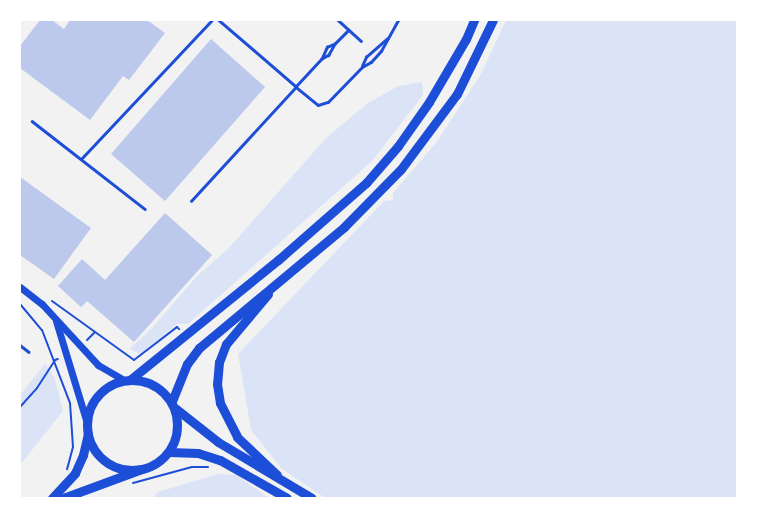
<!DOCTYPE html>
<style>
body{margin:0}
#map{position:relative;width:757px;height:518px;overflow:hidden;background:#f2f2f2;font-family:Georgia,serif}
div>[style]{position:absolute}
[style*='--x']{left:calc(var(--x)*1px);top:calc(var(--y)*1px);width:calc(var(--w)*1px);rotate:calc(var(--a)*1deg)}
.green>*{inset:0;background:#dbe4f7}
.building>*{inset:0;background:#bdc9ec}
.path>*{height:2px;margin:-1px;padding:0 1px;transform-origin:1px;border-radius:1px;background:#1d4ed8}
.service>*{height:2.5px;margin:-1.25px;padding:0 1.25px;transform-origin:1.25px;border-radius:1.25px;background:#1d4ed8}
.tertiary>*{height:7px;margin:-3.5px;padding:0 3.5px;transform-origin:3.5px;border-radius:3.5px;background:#1d4ed8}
.primary>*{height:9px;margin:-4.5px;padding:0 4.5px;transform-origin:4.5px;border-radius:4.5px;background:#1d4ed8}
.trunk>*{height:9px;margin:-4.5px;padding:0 4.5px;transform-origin:4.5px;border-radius:4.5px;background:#1d4ed8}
.trunk>.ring{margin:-4.5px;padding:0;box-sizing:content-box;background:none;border:9px solid #1d4ed8;border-radius:50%}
span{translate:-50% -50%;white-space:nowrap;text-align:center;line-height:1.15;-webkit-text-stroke:4px #fff;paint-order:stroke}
.frame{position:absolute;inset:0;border:21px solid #fff;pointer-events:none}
</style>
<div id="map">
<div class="green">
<div style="clip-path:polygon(506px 20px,737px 20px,737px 498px,325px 498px,282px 469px,251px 430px,238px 354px,384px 201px,393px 200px,393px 193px,436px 143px,481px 74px)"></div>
<div style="clip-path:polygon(422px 82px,423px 95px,372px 161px,188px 324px,177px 324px,140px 354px,129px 349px,152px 328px,196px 277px,228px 249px,326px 138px,368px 103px,398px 86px)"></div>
<div style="clip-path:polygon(45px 364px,55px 379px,63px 411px,20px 465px,20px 395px)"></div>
<div style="clip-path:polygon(218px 474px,237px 475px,269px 498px,153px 498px,158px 492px)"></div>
</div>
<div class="building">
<div style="clip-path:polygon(40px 20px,52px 20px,64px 29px,70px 20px,147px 20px,165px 33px,129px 80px,123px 76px,90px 120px,20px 68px,20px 46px)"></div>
<div style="clip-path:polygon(211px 39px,265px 87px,165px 201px,111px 154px)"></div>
<div style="clip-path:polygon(20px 177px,91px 228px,54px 279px,20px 255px)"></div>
<div style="clip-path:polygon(165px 213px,212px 255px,134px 342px,87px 301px,81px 307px,58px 286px,82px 259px,105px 280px)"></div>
</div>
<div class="path">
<div style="--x:52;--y:301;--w:101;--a:35.7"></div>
<div style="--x:134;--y:360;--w:54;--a:-37.5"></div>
<div style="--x:177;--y:327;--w:3;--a:45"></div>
<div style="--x:20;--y:304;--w:34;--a:50"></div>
<div style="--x:42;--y:330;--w:78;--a:69"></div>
<div style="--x:70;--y:403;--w:44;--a:86.1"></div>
<div style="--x:73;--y:447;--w:23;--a:105"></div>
<div style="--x:87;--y:340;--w:10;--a:-45"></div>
<div style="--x:20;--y:407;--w:25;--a:-48"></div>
<div style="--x:37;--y:388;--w:33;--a:-57"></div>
<div style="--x:55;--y:360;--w:3;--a:-18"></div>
<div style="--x:133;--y:483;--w:61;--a:-15.2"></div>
<div style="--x:192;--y:467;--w:16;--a:0"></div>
</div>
<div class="service">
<div style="--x:338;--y:20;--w:31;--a:42"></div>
<div style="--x:349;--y:30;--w:20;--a:135"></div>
<div style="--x:335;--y:44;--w:13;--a:119"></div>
<div style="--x:329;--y:55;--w:8;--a:150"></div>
<div style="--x:322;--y:59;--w:38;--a:133"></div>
<div style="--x:296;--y:87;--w:28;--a:39"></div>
<div style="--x:318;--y:105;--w:10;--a:-17"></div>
<div style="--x:328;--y:102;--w:49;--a:-45.8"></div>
<div style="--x:362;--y:67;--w:10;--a:-29"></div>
<div style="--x:371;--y:62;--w:15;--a:-48"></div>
<div style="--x:381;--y:51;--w:35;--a:-61"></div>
<div style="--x:322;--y:58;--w:12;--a:-66"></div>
<div style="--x:327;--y:47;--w:8;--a:-23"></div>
<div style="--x:362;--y:66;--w:10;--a:-66"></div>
<div style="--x:366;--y:57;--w:28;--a:-41"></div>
<div style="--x:32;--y:121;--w:143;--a:37.9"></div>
<div style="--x:82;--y:158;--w:190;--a:-46.7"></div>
<div style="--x:191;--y:201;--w:155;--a:-47.4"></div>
<div style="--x:296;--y:87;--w:103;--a:-139.3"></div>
<div style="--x:20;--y:345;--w:11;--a:38"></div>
</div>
<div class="tertiary">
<div style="--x:20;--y:287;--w:28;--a:38"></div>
<div style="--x:42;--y:304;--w:83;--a:47.4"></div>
<div style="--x:98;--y:365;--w:30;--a:30"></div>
<div style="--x:56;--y:321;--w:107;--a:73.1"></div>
</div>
<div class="primary">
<div style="--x:268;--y:294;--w:65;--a:130"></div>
<div style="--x:226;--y:344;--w:19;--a:111"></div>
<div style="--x:219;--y:362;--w:22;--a:95"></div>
<div style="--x:217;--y:384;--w:19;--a:81"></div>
<div style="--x:220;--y:403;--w:38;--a:63"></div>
<div style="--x:237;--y:437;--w:55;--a:43.5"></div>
<div style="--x:175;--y:408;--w:55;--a:38.3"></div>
<div style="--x:218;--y:442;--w:109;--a:30.8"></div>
<div style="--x:169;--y:452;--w:29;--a:2"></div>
<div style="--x:198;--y:453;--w:23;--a:18"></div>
<div style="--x:220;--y:460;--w:77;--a:29.6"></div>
<div style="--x:52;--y:498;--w:34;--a:-47"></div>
<div style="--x:75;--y:473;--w:20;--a:-66"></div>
<div style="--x:83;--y:455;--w:22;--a:-77"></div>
<div style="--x:63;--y:498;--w:84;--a:-20.2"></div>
</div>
<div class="trunk">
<div style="--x:131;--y:379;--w:189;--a:-39"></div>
<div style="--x:278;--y:260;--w:117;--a:-41.2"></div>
<div style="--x:366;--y:183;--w:49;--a:-49.1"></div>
<div style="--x:398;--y:146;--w:54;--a:-54.8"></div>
<div style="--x:429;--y:102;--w:73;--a:-59.6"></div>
<div style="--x:466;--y:39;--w:21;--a:-67"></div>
<div class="ring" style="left:87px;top:380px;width:81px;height:81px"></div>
<div style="--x:172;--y:401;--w:40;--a:-68"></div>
<div style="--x:187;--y:364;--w:20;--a:-53"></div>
<div style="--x:199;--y:348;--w:189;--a:-39.8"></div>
<div style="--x:344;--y:227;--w:81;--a:-45.5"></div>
<div style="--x:401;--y:169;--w:94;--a:-53.3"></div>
<div style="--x:457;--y:94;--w:82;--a:-64.1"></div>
</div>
<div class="frame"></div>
</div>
